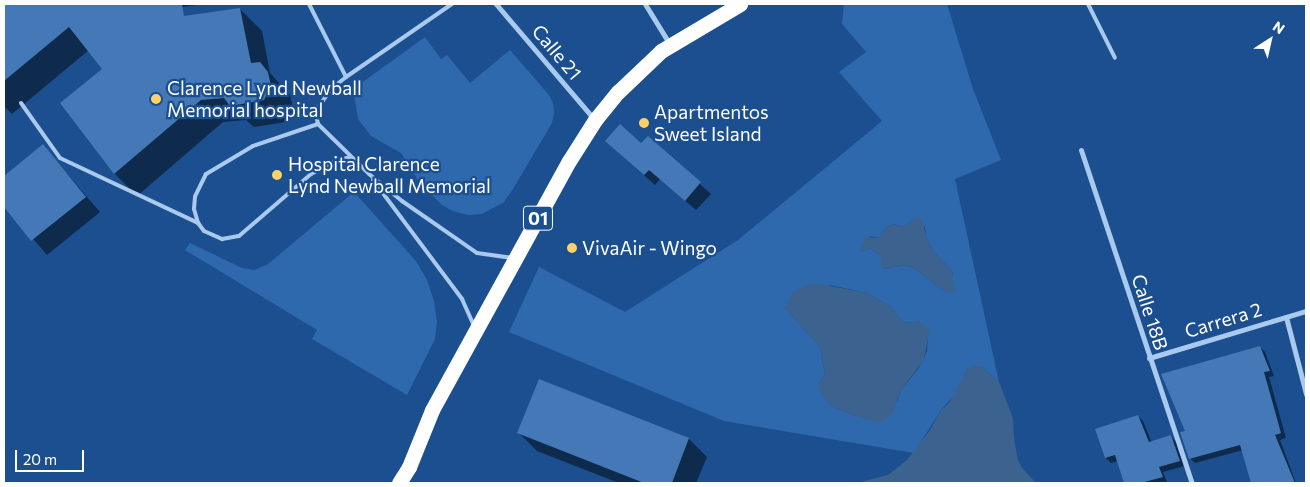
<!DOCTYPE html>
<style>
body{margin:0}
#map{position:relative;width:1310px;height:487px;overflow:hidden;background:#1b4f8f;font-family:Commissioner,sans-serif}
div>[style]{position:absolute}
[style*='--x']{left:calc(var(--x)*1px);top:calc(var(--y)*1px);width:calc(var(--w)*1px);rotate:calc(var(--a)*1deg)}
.green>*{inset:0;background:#2e69ad}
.water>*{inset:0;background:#3c6290}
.shadow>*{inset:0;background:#0007}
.building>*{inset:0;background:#4478b7}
.lane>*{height:4px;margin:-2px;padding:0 2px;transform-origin:2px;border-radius:2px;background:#a9c9ee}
.street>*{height:5px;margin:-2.5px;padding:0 2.5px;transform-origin:2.5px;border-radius:2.5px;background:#a9c9ee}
.highway>*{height:15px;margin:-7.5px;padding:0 7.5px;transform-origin:7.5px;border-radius:7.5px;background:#fff}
.dots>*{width:14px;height:14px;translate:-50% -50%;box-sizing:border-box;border:2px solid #1b4f8f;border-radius:50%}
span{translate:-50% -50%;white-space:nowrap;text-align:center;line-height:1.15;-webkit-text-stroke:4.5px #1b4f8f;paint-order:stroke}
.shield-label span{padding:1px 4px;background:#1b4f8f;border:1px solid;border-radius:4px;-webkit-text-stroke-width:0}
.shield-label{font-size:18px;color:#fff;font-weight:700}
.street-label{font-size:19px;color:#fff}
.poi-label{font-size:19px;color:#fff}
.left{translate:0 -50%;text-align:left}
.frame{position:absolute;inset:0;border:5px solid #fff;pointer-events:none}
.north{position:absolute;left:1245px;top:15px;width:50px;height:50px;-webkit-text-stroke:4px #1b4f8f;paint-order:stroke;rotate:35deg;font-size:14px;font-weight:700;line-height:20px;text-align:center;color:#fff}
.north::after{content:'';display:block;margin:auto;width:18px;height:22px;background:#fff;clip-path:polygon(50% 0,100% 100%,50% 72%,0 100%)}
.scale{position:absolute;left:15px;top:450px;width:69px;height:22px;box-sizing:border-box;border:2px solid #fff;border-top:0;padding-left:6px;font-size:15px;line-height:18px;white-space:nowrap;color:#fff;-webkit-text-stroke:4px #1b4f8f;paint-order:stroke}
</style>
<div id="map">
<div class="green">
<div style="clip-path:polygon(evenodd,844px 4px,947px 4px,973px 89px,1001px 160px,955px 179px,999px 382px,982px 367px,968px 368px,956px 393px,941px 410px,914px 453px,724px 421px,509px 332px,539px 267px,625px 312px,738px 240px,882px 121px,839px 72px,866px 52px,842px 24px,844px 4px,914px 219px,925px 227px,926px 237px,934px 252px,952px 271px,953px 276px,941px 289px,914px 268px,904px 265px,884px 269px,881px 265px,881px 256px,870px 248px,860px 252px,870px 236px,879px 238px,887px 226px,894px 224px,903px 227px,914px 219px,844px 4px,830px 285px,867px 293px,891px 307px,903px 322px,913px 323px,919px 321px,928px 339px,927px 351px,919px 368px,901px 390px,897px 402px,855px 416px,830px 405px,819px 383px,825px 374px,820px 347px,785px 308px,830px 285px)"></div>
<div style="clip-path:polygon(425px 37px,441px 59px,447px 55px,470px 83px,510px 50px,549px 95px,553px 103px,554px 113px,552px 123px,513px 189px,504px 202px,482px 214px,468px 215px,453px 211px,442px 205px,420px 183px,401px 153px,371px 136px,358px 119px,354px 95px,360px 84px)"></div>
<div style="clip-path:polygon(354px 192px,416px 261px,427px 280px,434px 301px,437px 322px,435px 339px,407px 395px,312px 339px,317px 330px,185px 250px,190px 243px,242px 268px,254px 270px,268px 264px)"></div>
</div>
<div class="water">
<div style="clip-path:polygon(922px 218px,926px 237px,934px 252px,952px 271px,955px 291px,950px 292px,941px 289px,914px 268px,904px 265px,884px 269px,881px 265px,881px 256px,870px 248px,860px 252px,865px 237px,879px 238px,887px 226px,894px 224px,903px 227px,914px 219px)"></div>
<div style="clip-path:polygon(810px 284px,820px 284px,867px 293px,891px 307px,903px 322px,913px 323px,919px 321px,930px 331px,923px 361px,901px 390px,892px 414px,881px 423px,855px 416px,830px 405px,819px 391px,819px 383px,825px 374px,820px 347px,785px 308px,793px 292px)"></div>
<div style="clip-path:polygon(975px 365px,982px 367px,999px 382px,1013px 418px,1014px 439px,1018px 460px,1022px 468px,1036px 483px,857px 483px,888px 475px,907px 460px,930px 430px,941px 410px,949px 403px,968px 368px)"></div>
</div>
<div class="shadow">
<div style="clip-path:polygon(4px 4px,203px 4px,149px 12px,151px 22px,240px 9px,262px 31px,270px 73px,290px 95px,293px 109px,286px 122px,254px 127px,246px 120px,223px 122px,137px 196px,115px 174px,62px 103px,103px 69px,89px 50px,12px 114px,4px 106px)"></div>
<div style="clip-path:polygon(648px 138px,711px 194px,696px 210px,660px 179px,655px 185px,617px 151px,641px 145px)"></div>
<div style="clip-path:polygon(43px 146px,100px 212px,47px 255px,4px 205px,4px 178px)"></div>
<div style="clip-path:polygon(1260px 347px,1265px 352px,1274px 376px,1269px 377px,1286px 438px,1280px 440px,1296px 483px,1253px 483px,1243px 450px,1195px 463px,1190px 458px,1186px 432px)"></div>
<div style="clip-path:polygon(539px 380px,689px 439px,707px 457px,696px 483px,619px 483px,537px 451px,519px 433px)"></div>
<div style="clip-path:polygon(1138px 416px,1143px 421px,1152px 443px,1171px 436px,1176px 442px,1184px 466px,1163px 472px,1167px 482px,1125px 483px,1118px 461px,1111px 463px,1106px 458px)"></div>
</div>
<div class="building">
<div style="clip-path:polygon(4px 4px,182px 4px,184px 16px,240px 8px,251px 63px,260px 62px,268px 72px,271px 86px,264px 100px,230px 106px,224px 98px,201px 100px,114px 174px,60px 103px,102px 69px,69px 27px,4px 81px)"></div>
<div style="clip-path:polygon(620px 124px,641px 143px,648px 136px,701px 182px,685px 201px,649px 170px,644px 175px,605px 141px)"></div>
<div style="clip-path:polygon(43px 144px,86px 197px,31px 241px,4px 207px,4px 176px)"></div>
<div style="clip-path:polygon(1260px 346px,1270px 371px,1264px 372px,1281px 433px,1275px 435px,1295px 483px,1251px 483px,1240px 445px,1189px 459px,1180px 432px,1185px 431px,1161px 374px)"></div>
<div style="clip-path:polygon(539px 379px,689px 438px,672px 483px,644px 483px,517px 433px)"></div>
<div style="clip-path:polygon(1138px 415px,1149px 442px,1171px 435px,1180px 461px,1159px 467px,1163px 477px,1141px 483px,1124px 483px,1115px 455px,1105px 458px,1095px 429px)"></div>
</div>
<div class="lane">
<div style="--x:309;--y:4;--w:82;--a:63.1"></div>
<div style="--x:346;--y:77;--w:19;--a:141"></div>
<div style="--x:331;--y:89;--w:19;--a:125"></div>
<div style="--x:320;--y:105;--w:11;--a:112"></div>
<div style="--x:316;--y:115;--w:9;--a:77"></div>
<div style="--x:318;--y:124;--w:71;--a:44.4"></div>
<div style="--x:369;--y:174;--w:43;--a:39.3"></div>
<div style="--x:402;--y:201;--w:91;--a:34.7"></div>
<div style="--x:477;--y:253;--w:34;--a:8"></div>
<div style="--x:1088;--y:4;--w:60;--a:63.4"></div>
<div style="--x:346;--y:77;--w:129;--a:-34.6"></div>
<div style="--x:21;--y:103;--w:67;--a:54.7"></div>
<div style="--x:60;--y:158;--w:153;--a:25.2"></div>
<div style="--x:318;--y:124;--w:69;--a:161.3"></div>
<div style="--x:253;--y:146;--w:55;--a:149.2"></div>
<div style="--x:206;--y:174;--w:25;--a:116"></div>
<div style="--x:195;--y:197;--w:12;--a:95"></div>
<div style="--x:194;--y:209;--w:15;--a:74"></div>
<div style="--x:198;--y:223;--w:10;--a:53"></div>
<div style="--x:204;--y:231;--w:20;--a:24"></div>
<div style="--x:222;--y:239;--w:17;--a:-10"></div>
<div style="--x:239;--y:236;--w:95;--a:-40.7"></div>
<div style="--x:311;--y:174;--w:29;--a:-29"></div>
<div style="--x:336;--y:160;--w:15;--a:-11"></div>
<div style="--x:373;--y:180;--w:149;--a:53.2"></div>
<div style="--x:462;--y:299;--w:30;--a:66"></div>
</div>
<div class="street">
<div style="--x:496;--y:4;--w:150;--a:49.6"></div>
<div style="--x:645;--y:4;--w:46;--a:58.4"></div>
<div style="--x:1081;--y:150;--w:351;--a:71.6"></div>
<div style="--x:1286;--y:317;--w:80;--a:75.4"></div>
<div style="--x:1149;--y:358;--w:164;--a:-16.7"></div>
</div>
<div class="highway">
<div style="--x:399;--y:483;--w:19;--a:-58"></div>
<div style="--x:409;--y:467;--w:61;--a:-68"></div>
<div style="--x:432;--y:410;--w:284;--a:-61.2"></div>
<div style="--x:569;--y:161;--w:49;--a:-57.6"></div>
<div style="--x:595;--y:120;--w:36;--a:-51"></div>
<div style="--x:618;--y:92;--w:59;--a:-43.6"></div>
<div style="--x:661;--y:51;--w:92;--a:-30.7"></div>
</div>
<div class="dots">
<div style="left:156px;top:99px;background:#ffd166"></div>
<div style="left:644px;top:123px;background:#ffd166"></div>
<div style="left:277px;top:175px;background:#ffd166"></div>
<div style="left:572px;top:248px;background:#ffd166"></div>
</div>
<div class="shield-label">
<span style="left:538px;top:218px">01</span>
</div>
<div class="street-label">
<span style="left:557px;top:52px;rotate:50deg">Calle 21</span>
<span style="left:1150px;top:312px;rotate:72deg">Calle 18B</span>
<span style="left:1223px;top:320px;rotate:-17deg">Carrera 2</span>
</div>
<div class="poi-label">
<span class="left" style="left:167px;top:99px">Clarence Lynd Newball<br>Memorial hospital</span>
<span class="left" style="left:654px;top:123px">Apartmentos<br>Sweet Island</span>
<span class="left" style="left:288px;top:175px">Hospital Clarence<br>Lynd Newball Memorial</span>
<span class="left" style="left:582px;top:248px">VivaAir - Wingo</span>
</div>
<div class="frame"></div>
<div class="north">N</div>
<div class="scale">20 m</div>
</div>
